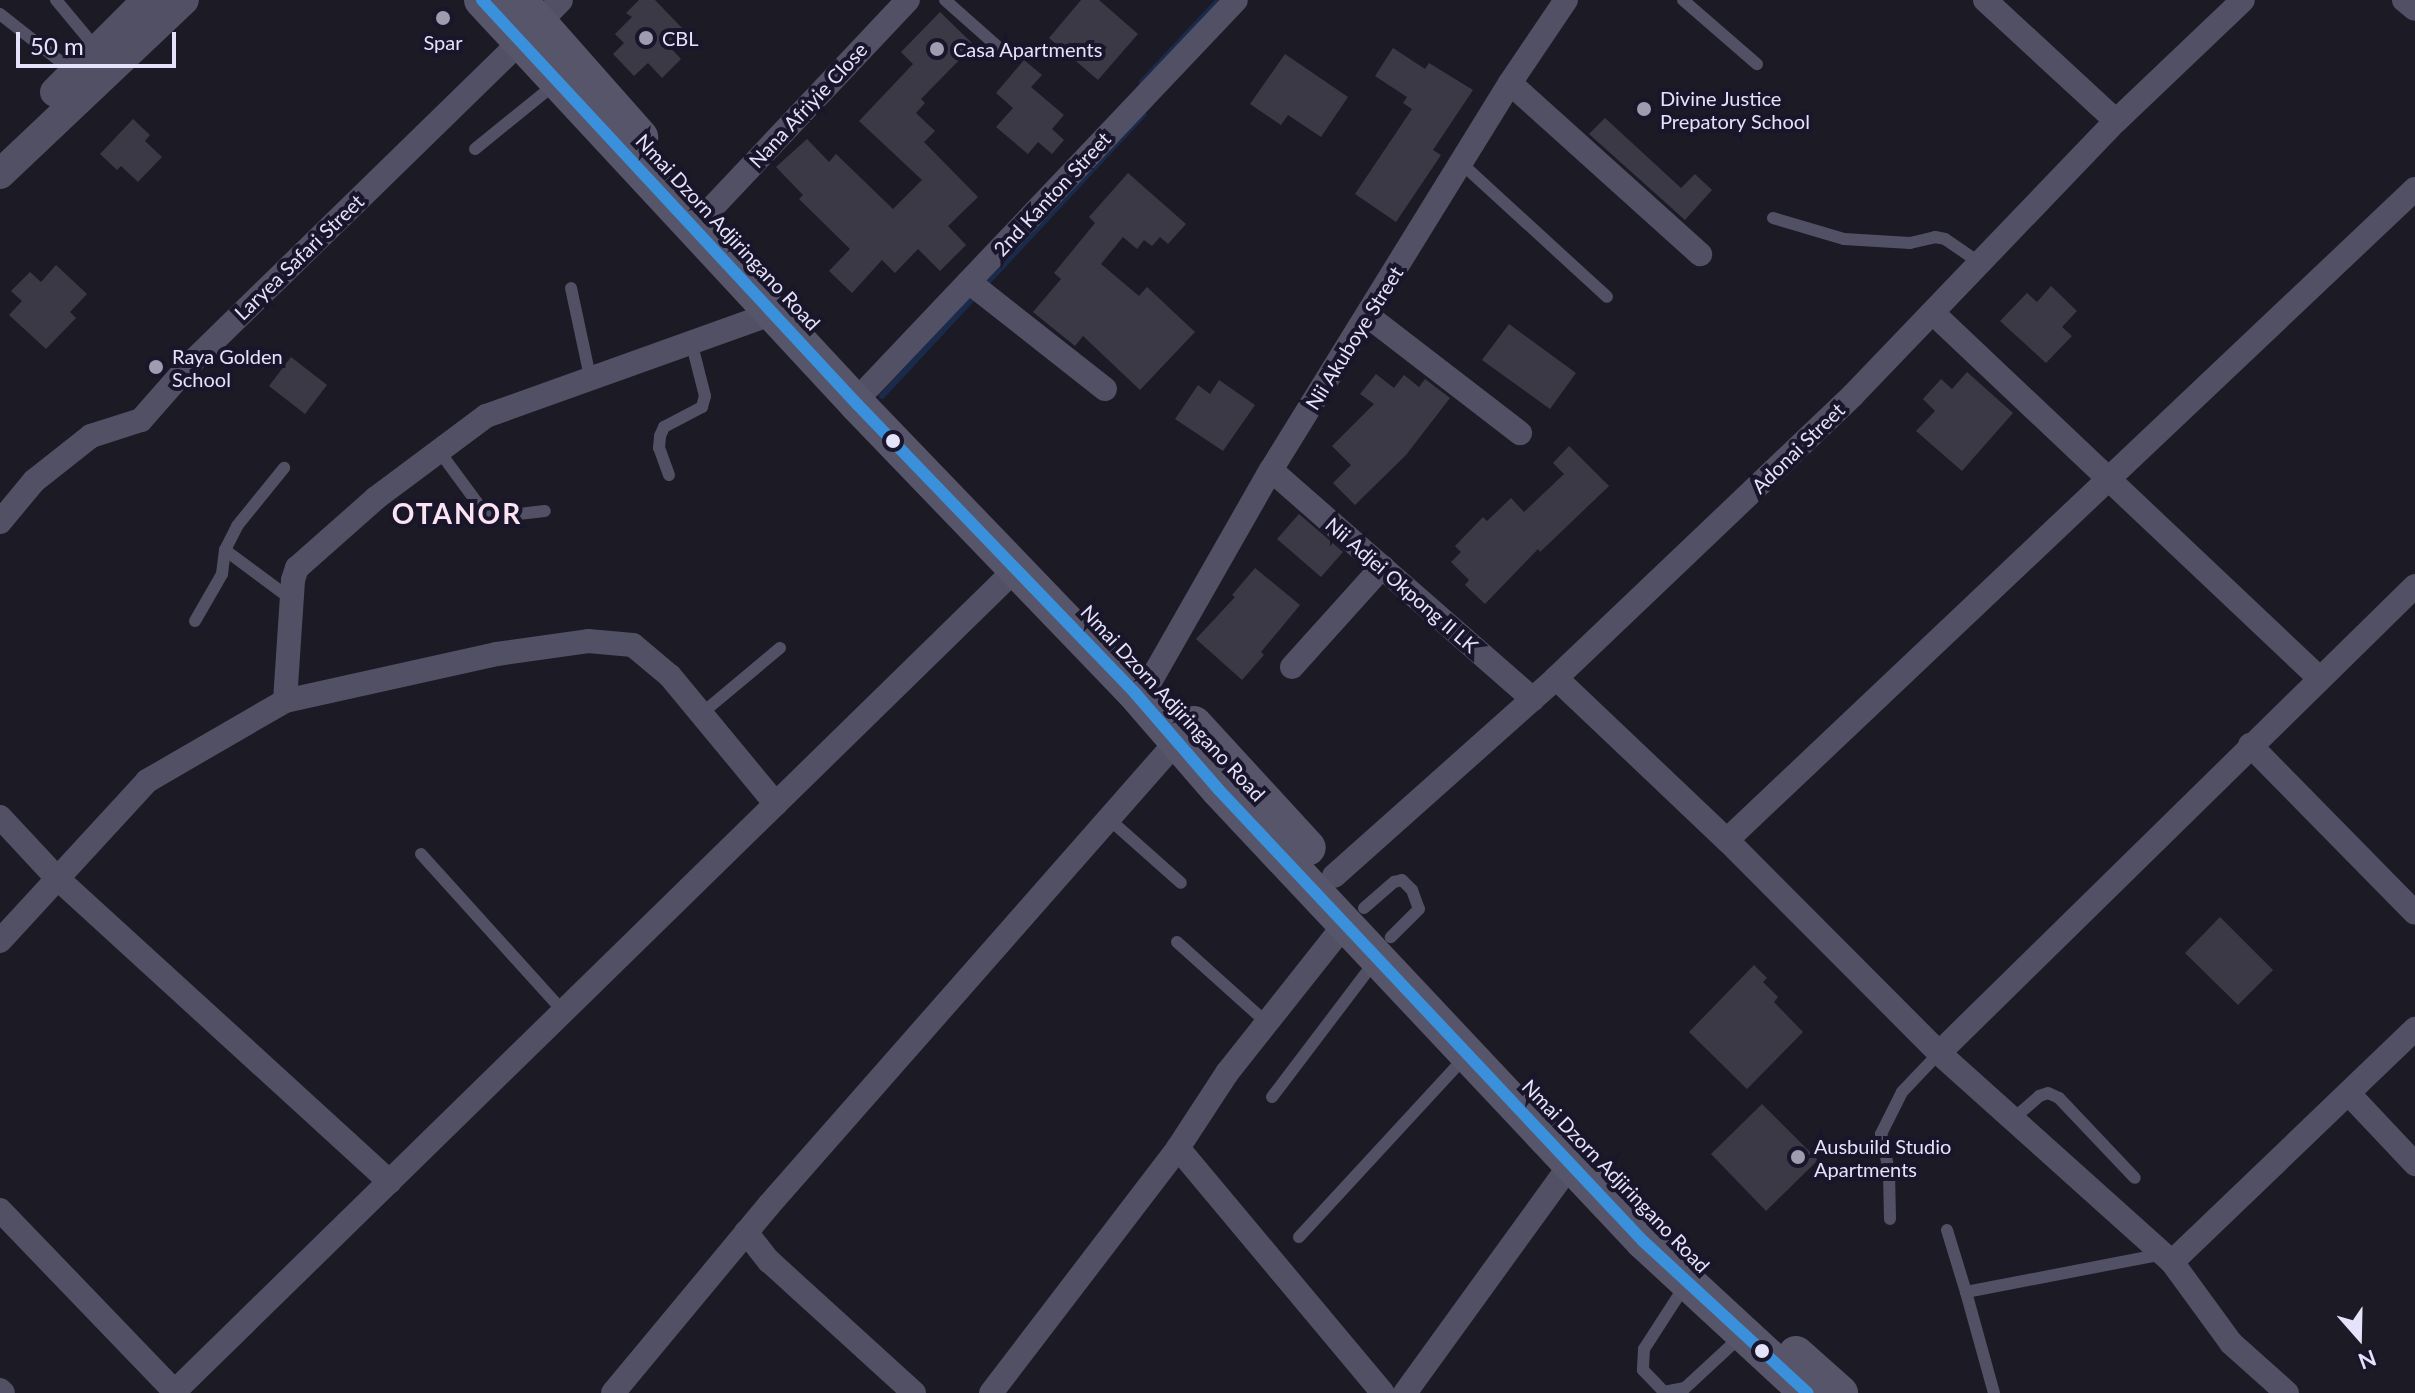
<!DOCTYPE html>
<style>
body{margin:0}
#map{position:relative;width:2415px;height:1393px;overflow:hidden;background:#1c1a25;font-family:Lato,sans-serif}
div>[style]{position:absolute}
[style*='--x']{left:calc(var(--x)*1px);top:calc(var(--y)*1px);width:calc(var(--w)*1px);rotate:calc(var(--a)*1deg)}
.stream>*{height:6px;margin:-3px;padding:0 3px;transform-origin:3px;border-radius:3px;background:#192a4b}
.building>*{inset:0;background:#3c3946}
.service>*{height:12px;margin:-6px;padding:0 6px;transform-origin:6px;border-radius:6px;background:#525064}
.minor>*{height:24px;margin:-12px;padding:0 12px;transform-origin:12px;border-radius:12px;background:#525064}
.tertiary>*{height:30px;margin:-15px;padding:0 15px;transform-origin:15px;border-radius:15px;background:#525064}
.secondary>*{height:36px;margin:-18px;padding:0 18px;transform-origin:18px;border-radius:18px;background:#565569}
.bus-1>*{height:12px;margin:-6px;padding:0 6px;transform-origin:6px;border-radius:6px;background:#3a90db}
.dots>*{width:22px;height:22px;translate:-50% -50%;box-sizing:border-box;border:4px solid #19152a;border-radius:50%}
span{translate:-50% -50%;white-space:nowrap;text-align:center;line-height:1.15;-webkit-text-stroke:8px #19152a;paint-order:stroke}
.poi-label{font-size:20px;color:#e5e2fb}
.left{translate:0 -50%;text-align:left}
.street-label{font-size:20px;color:#e5e2fb}
.district-label{font-size:28px;color:#fbe3f2;font-weight:700;letter-spacing:2px}
.north{position:absolute;left:2319px;top:1297px;width:80px;height:80px;-webkit-text-stroke:6px #19152a;paint-order:stroke;rotate:160deg;font-size:22px;font-weight:700;line-height:32px;text-align:center;color:#e5e2fb}
.north::after{content:'';display:block;margin:auto;width:28px;height:36px;background:#e5e2fb;clip-path:polygon(50% 0,100% 100%,50% 72%,0 100%)}
.scale{position:absolute;left:16px;top:32px;width:160px;height:36px;box-sizing:border-box;border:4px solid #e5e2fb;border-top:0;padding-left:10px;font-size:24px;line-height:28px;white-space:nowrap;color:#e5e2fb;-webkit-text-stroke:6px #19152a;paint-order:stroke}
</style>
<div id="map">
<div class="stream">
<div style="--x:1142;--y:82;--w:112;--a:-46.8"></div>
<div style="--x:983;--y:287;--w:236;--a:-47.1"></div>
<div style="--x:882;--y:396;--w:138;--a:-47.1"></div>
</div>
<div class="building">
<div style="clip-path:polygon(639px 0,655px 0,683px 29px,667px 44px,681px 59px,662px 78px,648px 63px,634px 76px,613px 54px,624px 43px,615px 34px,632px 17px,626px 13px)"></div>
<div style="clip-path:polygon(1081px 0,1099px 0,1138px 34px,1098px 80px,1049px 38px)"></div>
<div style="clip-path:polygon(940px 12px,974px 45px,921px 99px,925px 103px,916px 113px,935px 131px,924px 142px,978px 197px,948px 226px,966px 245px,940px 271px,918px 249px,895px 273px,882px 260px,852px 293px,829px 271px,850px 249px,799px 199px,803px 195px,776px 167px,807px 139px,829px 162px,836px 154px,893px 209px,922px 180px,859px 121px,913px 64px,901px 52px)"></div>
<div style="clip-path:polygon(1393px 48px,1425px 69px,1429px 63px,1473px 90px,1433px 150px,1441px 155px,1396px 222px,1355px 194px,1412px 109px,1403px 103px,1407px 97px,1375px 76px)"></div>
<div style="clip-path:polygon(1285px 54px,1348px 97px,1321px 137px,1288px 115px,1281px 125px,1250px 104px)"></div>
<div style="clip-path:polygon(1024px 60px,1042px 75px,1031px 87px,1064px 115px,1052px 129px,1064px 140px,1052px 154px,1038px 142px,1028px 154px,996px 127px,1013px 108px,996px 93px)"></div>
<div style="clip-path:polygon(1605px 118px,1681px 188px,1695px 174px,1712px 190px,1685px 220px,1589px 134px)"></div>
<div style="clip-path:polygon(133px 119px,150px 135px,145px 141px,162px 157px,138px 182px,121px 166px,117px 170px,100px 154px)"></div>
<div style="clip-path:polygon(1128px 173px,1186px 224px,1168px 244px,1160px 237px,1152px 246px,1144px 240px,1137px 249px,1123px 237px,1101px 264px,1139px 296px,1147px 287px,1195px 332px,1140px 390px,1083px 336px,1075px 346px,1033px 312px,1061px 279px,1054px 273px,1095px 223px,1089px 217px)"></div>
<div style="clip-path:polygon(56px 265px,87px 294px,70px 312px,76px 318px,46px 349px,9px 315px,22px 301px,11px 291px,30px 272px,41px 282px)"></div>
<div style="clip-path:polygon(2051px 286px,2077px 311px,2062px 327px,2072px 336px,2046px 363px,2000px 321px,2027px 293px,2037px 302px)"></div>
<div style="clip-path:polygon(1509px 324px,1576px 373px,1550px 409px,1482px 360px)"></div>
<div style="clip-path:polygon(291px 357px,327px 385px,305px 414px,269px 386px)"></div>
<div style="clip-path:polygon(1967px 372px,2013px 413px,1962px 471px,1916px 431px,1935px 411px,1923px 399px,1941px 379px,1952px 389px)"></div>
<div style="clip-path:polygon(1376px 374px,1394px 388px,1404px 375px,1419px 387px,1425px 379px,1450px 398px,1406px 455px,1355px 505px,1333px 483px,1351px 465px,1332px 446px,1374px 404px,1360px 394px)"></div>
<div style="clip-path:polygon(1219px 380px,1255px 405px,1223px 451px,1175px 419px,1198px 385px,1210px 394px)"></div>
<div style="clip-path:polygon(1569px 446px,1609px 486px,1540px 552px,1538px 549px,1485px 604px,1465px 585px,1469px 580px,1451px 562px,1461px 552px,1455px 546px,1483px 517px,1487px 521px,1511px 498px,1524px 512px,1564px 474px,1553px 463px)"></div>
<div style="clip-path:polygon(1299px 514px,1343px 552px,1321px 577px,1277px 539px)"></div>
<div style="clip-path:polygon(1255px 568px,1300px 605px,1261px 652px,1264px 655px,1242px 680px,1196px 639px,1235px 597px,1232px 595px)"></div>
<div style="clip-path:polygon(2220px 917px,2273px 970px,2238px 1005px,2185px 953px)"></div>
<div style="clip-path:polygon(1754px 965px,1767px 978px,1763px 982px,1778px 997px,1774px 1002px,1803px 1032px,1747px 1089px,1689px 1032px)"></div>
<div style="clip-path:polygon(1762px 1104px,1818px 1160px,1766px 1211px,1711px 1154px)"></div>
</div>
<div class="service">
<div style="--x:56;--y:0;--w:62;--a:50.2"></div>
<div style="--x:945;--y:0;--w:69;--a:41.5"></div>
<div style="--x:1683;--y:0;--w:98;--a:40.9"></div>
<div style="--x:0;--y:14;--w:95;--a:38.2"></div>
<div style="--x:475;--y:149;--w:103;--a:-39.1"></div>
<div style="--x:1461;--y:163;--w:198;--a:42.5"></div>
<div style="--x:1773;--y:218;--w:74;--a:16.5"></div>
<div style="--x:1844;--y:239;--w:66;--a:3.5"></div>
<div style="--x:1910;--y:243;--w:26;--a:-13"></div>
<div style="--x:1935;--y:237;--w:10;--a:11"></div>
<div style="--x:1945;--y:239;--w:42;--a:34.4"></div>
<div style="--x:571;--y:288;--w:91;--a:77.9"></div>
<div style="--x:439;--y:451;--w:76;--a:53.6"></div>
<div style="--x:484;--y:512;--w:17;--a:13"></div>
<div style="--x:501;--y:516;--w:44;--a:-6.5"></div>
<div style="--x:669;--y:475;--w:29;--a:-110"></div>
<div style="--x:659;--y:448;--w:12;--a:-85"></div>
<div style="--x:660;--y:436;--w:10;--a:-66"></div>
<div style="--x:664;--y:427;--w:43;--a:-27.8"></div>
<div style="--x:702;--y:407;--w:11;--a:-75"></div>
<div style="--x:705;--y:396;--w:57;--a:-104.3"></div>
<div style="--x:225;--y:550;--w:27;--a:-63"></div>
<div style="--x:237;--y:526;--w:75;--a:-51"></div>
<div style="--x:195;--y:621;--w:54;--a:-60.1"></div>
<div style="--x:222;--y:574;--w:24;--a:-83"></div>
<div style="--x:225;--y:550;--w:82;--a:36.6"></div>
<div style="--x:701;--y:714;--w:103;--a:-39.9"></div>
<div style="--x:1109;--y:819;--w:96;--a:41.6"></div>
<div style="--x:421;--y:854;--w:213;--a:47.9"></div>
<div style="--x:1364;--y:908;--w:40;--a:-41"></div>
<div style="--x:1394;--y:882;--w:8;--a:-14"></div>
<div style="--x:1402;--y:880;--w:14;--a:45"></div>
<div style="--x:1412;--y:890;--w:20;--a:70"></div>
<div style="--x:1419;--y:909;--w:40;--a:135"></div>
<div style="--x:1177;--y:942;--w:121;--a:42"></div>
<div style="--x:1272;--y:1097;--w:172;--a:-52.8"></div>
<div style="--x:2013;--y:1119;--w:35;--a:-41"></div>
<div style="--x:2039;--y:1096;--w:9;--a:-18"></div>
<div style="--x:2048;--y:1093;--w:12;--a:24"></div>
<div style="--x:2059;--y:1098;--w:110;--a:46.5"></div>
<div style="--x:1890;--y:1219;--w:48;--a:-91.2"></div>
<div style="--x:1889;--y:1171;--w:38;--a:-102"></div>
<div style="--x:1881;--y:1134;--w:47;--a:-63.4"></div>
<div style="--x:1902;--y:1092;--w:54;--a:-46.5"></div>
<div style="--x:1947;--y:1230;--w:65;--a:73"></div>
<div style="--x:1299;--y:1237;--w:248;--a:-47.3"></div>
<div style="--x:1686;--y:1284;--w:77;--a:122.9"></div>
<div style="--x:1644;--y:1349;--w:21;--a:93"></div>
<div style="--x:1643;--y:1370;--w:30;--a:46"></div>
<div style="--x:1664;--y:1392;--w:21;--a:-11"></div>
<div style="--x:1685;--y:1388;--w:75;--a:-42.8"></div>
<div style="--x:1994;--y:1393;--w:105;--a:-105.5"></div>
<div style="--x:1966;--y:1292;--w:201;--a:-10.9"></div>
</div>
<div class="minor">
<div style="--x:1985;--y:0;--w:178;--a:42.7"></div>
<div style="--x:2404;--y:0;--w:14;--a:39"></div>
<div style="--x:540;--y:22;--w:30;--a:-46"></div>
<div style="--x:1510;--y:83;--w:256;--a:42"></div>
<div style="--x:709;--y:211;--w:290;--a:-46.7"></div>
<div style="--x:969;--y:282;--w:173;--a:38.2"></div>
<div style="--x:1933;--y:313;--w:530;--a:43.39"></div>
<div style="--x:1368;--y:316;--w:192;--a:37.6"></div>
<div style="--x:869;--y:387;--w:533;--a:-46.52"></div>
<div style="--x:1271;--y:470;--w:348;--a:41.2"></div>
<div style="--x:0;--y:522;--w:53;--a:-50.3"></div>
<div style="--x:34;--y:481;--w:73;--a:-38.3"></div>
<div style="--x:91;--y:436;--w:52;--a:-17.7"></div>
<div style="--x:141;--y:420;--w:77;--a:-48.7"></div>
<div style="--x:192;--y:362;--w:460;--a:-44.3"></div>
<div style="--x:1292;--y:667;--w:135;--a:-48"></div>
<div style="--x:1556;--y:678;--w:236;--a:43.5"></div>
<div style="--x:1727;--y:840;--w:301;--a:45.1"></div>
<div style="--x:1939;--y:1053;--w:313;--a:41.9"></div>
<div style="--x:2172;--y:1262;--w:100;--a:53.9"></div>
<div style="--x:2231;--y:1343;--w:75;--a:41.8"></div>
<div style="--x:1151;--y:680;--w:242;--a:-60.3"></div>
<div style="--x:1271;--y:470;--w:455;--a:-58.3"></div>
<div style="--x:1510;--y:83;--w:100;--a:-56"></div>
<div style="--x:285;--y:701;--w:121;--a:-86.2"></div>
<div style="--x:293;--y:580;--w:13;--a:-72"></div>
<div style="--x:297;--y:568;--w:106;--a:-41.5"></div>
<div style="--x:376;--y:498;--w:137;--a:-36.7"></div>
<div style="--x:486;--y:416;--w:305;--a:-19.7"></div>
<div style="--x:2250;--y:745;--w:235;--a:45.5"></div>
<div style="--x:0;--y:817;--w:82;--a:47"></div>
<div style="--x:56;--y:877;--w:452;--a:42.4"></div>
<div style="--x:1727;--y:840;--w:947;--a:-43.42"></div>
<div style="--x:1334;--y:876;--w:297;--a:-41.7"></div>
<div style="--x:1556;--y:678;--w:410;--a:-43.6"></div>
<div style="--x:1853;--y:395;--w:380;--a:-46.2"></div>
<div style="--x:2116;--y:121;--w:175;--a:-43.6"></div>
<div style="--x:0;--y:941;--w:217;--a:-47.4"></div>
<div style="--x:147;--y:781;--w:160;--a:-30.1"></div>
<div style="--x:285;--y:701;--w:217;--a:-12.5"></div>
<div style="--x:497;--y:654;--w:92;--a:-8.1"></div>
<div style="--x:588;--y:641;--w:45;--a:5.1"></div>
<div style="--x:633;--y:645;--w:48;--a:40"></div>
<div style="--x:670;--y:676;--w:166;--a:50.4"></div>
<div style="--x:1939;--y:1053;--w:667;--a:-44.45"></div>
<div style="--x:2350;--y:1095;--w:95;--a:46.7"></div>
<div style="--x:1178;--y:1148;--w:319;--a:50.1"></div>
<div style="--x:0;--y:1210;--w:254;--a:46.1"></div>
<div style="--x:746;--y:1232;--w:37;--a:52"></div>
<div style="--x:769;--y:1261;--w:196;--a:42.3"></div>
<div style="--x:2172;--y:1262;--w:337;--a:-43.8"></div>
<div style="--x:0;--y:1390;--w:4;--a:45"></div>
<div style="--x:173;--y:1393;--w:1179;--a:-44.35"></div>
<div style="--x:613;--y:1393;--w:244;--a:-50.3"></div>
<div style="--x:769;--y:1205;--w:619;--a:-48.67"></div>
<div style="--x:991;--y:1393;--w:308;--a:-52.6"></div>
<div style="--x:1178;--y:1148;--w:90;--a:-56.8"></div>
<div style="--x:1227;--y:1073;--w:191;--a:-51.6"></div>
<div style="--x:1405;--y:1393;--w:285;--a:-54.1"></div>
</div>
<div class="tertiary">
<div style="--x:55;--y:92;--w:130;--a:-45"></div>
<div style="--x:0;--y:174;--w:253;--a:-43.4"></div>
</div>
<div class="secondary">
<div style="--x:482;--y:0;--w:551;--a:47.13"></div>
<div style="--x:857;--y:404;--w:401;--a:46.1"></div>
<div style="--x:1135;--y:693;--w:128;--a:49.1"></div>
<div style="--x:1219;--y:790;--w:619;--a:46.77"></div>
<div style="--x:1643;--y:1241;--w:224;--a:42.7"></div>
<div style="--x:519;--y:0;--w:183;--a:48.5"></div>
<div style="--x:1194;--y:724;--w:168;--a:47.4"></div>
<div style="--x:1796;--y:1354;--w:59;--a:41.6"></div>
</div>
<div class="bus-1">
<div style="--x:482;--y:0;--w:551;--a:47.13"></div>
<div style="--x:857;--y:404;--w:401;--a:46.1"></div>
<div style="--x:1135;--y:693;--w:128;--a:49.1"></div>
<div style="--x:1219;--y:790;--w:619;--a:46.77"></div>
<div style="--x:1643;--y:1241;--w:224;--a:42.7"></div>
</div>
<div class="dots">
<div style="left:443px;top:18px;background:#9f9cb0"></div>
<div style="left:646px;top:38px;background:#9f9cb0"></div>
<div style="left:937px;top:49px;background:#9f9cb0"></div>
<div style="left:1644px;top:109px;background:#9f9cb0"></div>
<div style="left:156px;top:367px;background:#9f9cb0"></div>
<div style="left:893px;top:441px;background:#e5e2fb"></div>
<div style="left:1798px;top:1157px;background:#9f9cb0"></div>
<div style="left:1762px;top:1351px;background:#e5e2fb"></div>
</div>
<div class="poi-label">
<span class="left" style="left:662px;top:38px">CBL</span>
<span style="left:443px;top:42px">Spar</span>
<span class="left" style="left:953px;top:49px">Casa Apartments</span>
<span class="left" style="left:1660px;top:110px">Divine Justice<br>Prepatory School</span>
<span class="left" style="left:172px;top:368px">Raya Golden<br>School</span>
<span class="left" style="left:1814px;top:1158px">Ausbuild Studio<br>Apartments</span>
</div>
<div class="street-label">
<span style="left:808px;top:105px;rotate:-47deg">Nana Afriyie Close</span>
<span style="left:1052px;top:194px;rotate:-47deg">2nd Kanton Street</span>
<span style="left:728px;top:232px;rotate:47deg">Nmai Dzorn Adjiringano Road</span>
<span style="left:299px;top:257px;rotate:-44deg">Laryea Safari Street</span>
<span style="left:1354px;top:338px;rotate:-58deg">Nii Akuboye Street</span>
<span style="left:1798px;top:448px;rotate:-44deg">Adonai Street</span>
<span style="left:1402px;top:585px;rotate:41deg">Nii Adjei Okpong II LK</span>
<span style="left:1173px;top:703px;rotate:47deg">Nmai Dzorn Adjiringano Road</span>
<span style="left:1616px;top:1176px;rotate:46deg">Nmai Dzorn Adjiringano Road</span>
</div>
<div class="district-label">
<span style="left:457px;top:513px">OTANOR</span>
</div>
<div class="north">N</div>
<div class="scale">50 m</div>
</div>
